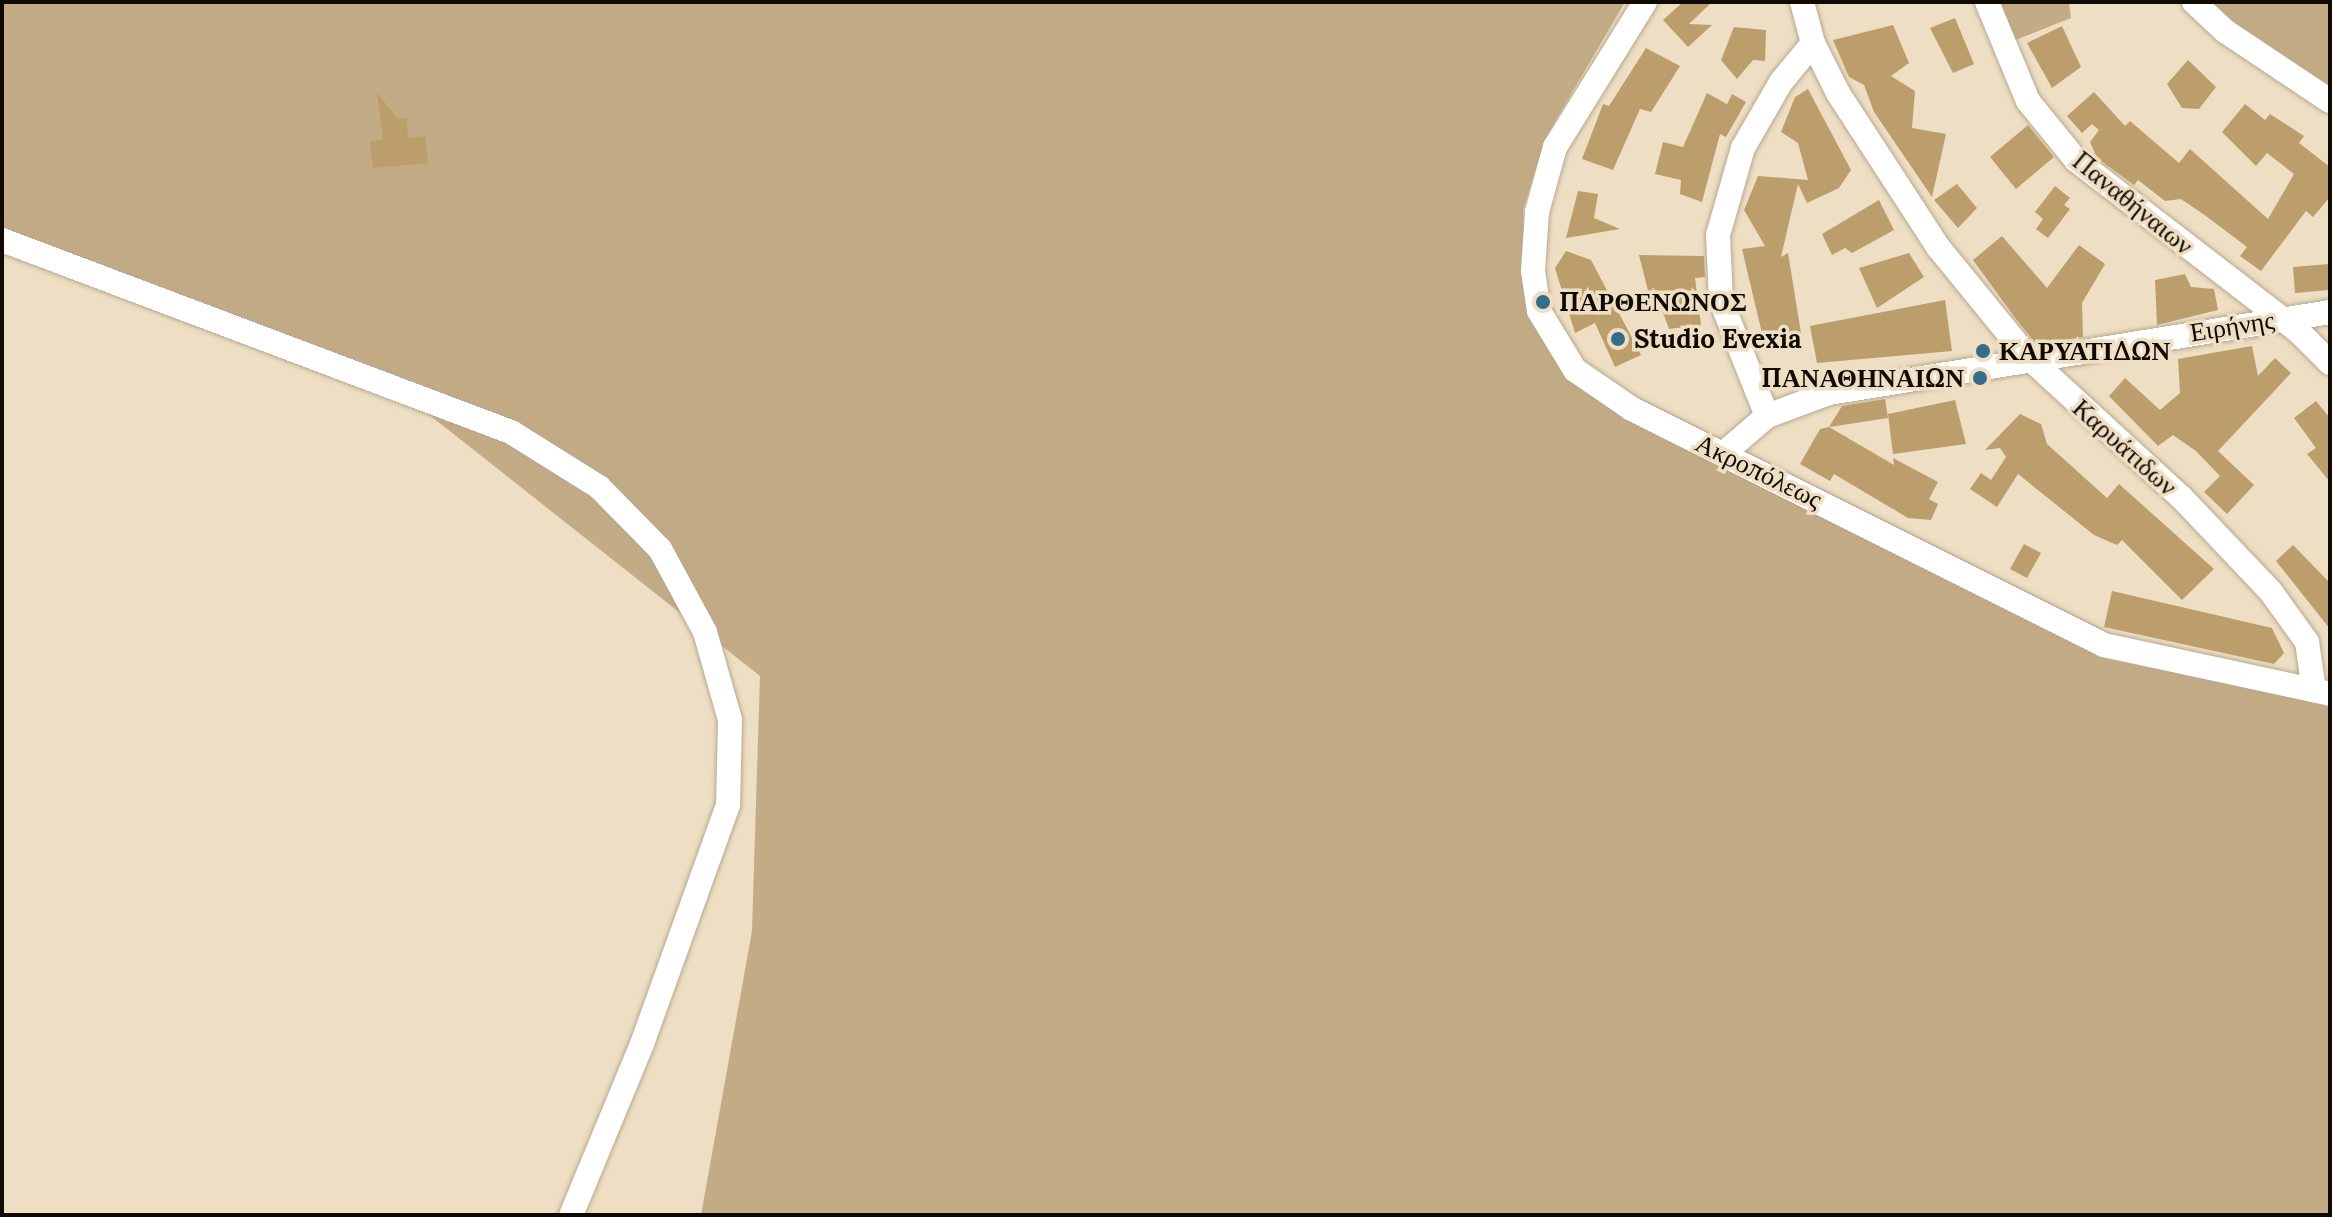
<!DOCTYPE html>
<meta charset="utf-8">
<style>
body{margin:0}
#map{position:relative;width:2332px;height:1217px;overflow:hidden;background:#eedec3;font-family:Lora,serif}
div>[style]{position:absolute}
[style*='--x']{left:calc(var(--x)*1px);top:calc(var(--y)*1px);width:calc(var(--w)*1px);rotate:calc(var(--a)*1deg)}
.green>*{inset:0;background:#c3ab85}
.building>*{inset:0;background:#bb9e6b}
.roads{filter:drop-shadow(0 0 2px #b8a98f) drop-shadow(0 0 2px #b8a98f)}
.minor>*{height:24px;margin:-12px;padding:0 12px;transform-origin:12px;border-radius:12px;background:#fff}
.dots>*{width:22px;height:22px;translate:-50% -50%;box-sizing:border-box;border:4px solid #eedec3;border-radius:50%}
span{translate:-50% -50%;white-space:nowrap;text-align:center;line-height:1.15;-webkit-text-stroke:7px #eedec3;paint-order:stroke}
.street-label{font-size:26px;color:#100a03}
.poi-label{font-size:26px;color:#100a03;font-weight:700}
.left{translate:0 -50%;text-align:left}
.right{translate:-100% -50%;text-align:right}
.frame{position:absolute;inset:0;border:4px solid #100a03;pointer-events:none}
</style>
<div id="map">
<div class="green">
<div style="clip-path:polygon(2px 2px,1625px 2px,1546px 137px,1523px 210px,1526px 302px,1560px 366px,1602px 403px,1666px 440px,2107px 659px,2330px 704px,2330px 1215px,701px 1215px,752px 931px,760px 676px,375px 372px,2px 229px)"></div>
<div style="clip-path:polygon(1996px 2px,2069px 2px,2071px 18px,2013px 41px)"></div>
<div style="clip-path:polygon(2205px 2px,2330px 2px,2330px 86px,2213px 10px)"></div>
</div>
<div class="building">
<div style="clip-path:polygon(1683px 2px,1712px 2px,1689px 24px,1712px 25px,1688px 47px,1663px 20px)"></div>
<div style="clip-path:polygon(1955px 18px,1974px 64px,1953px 73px,1930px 28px)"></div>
<div style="clip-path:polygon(1893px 25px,1909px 63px,1891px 76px,1915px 91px,1912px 128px,1946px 134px,1932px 197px,1874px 112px,1864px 85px,1849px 77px,1833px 40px)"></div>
<div style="clip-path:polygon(2062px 26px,2081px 67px,2052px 88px,2027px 43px)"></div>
<div style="clip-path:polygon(1734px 27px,1766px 30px,1765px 61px,1753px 60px,1737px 79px,1721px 60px)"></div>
<div style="clip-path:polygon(1646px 48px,1680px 66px,1651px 112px,1640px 109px,1613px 170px,1582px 159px,1603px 104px,1609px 106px)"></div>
<div style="clip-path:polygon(2188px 60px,2216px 87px,2199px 109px,2182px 108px,2167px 84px)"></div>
<div style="clip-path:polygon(1808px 89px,1851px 170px,1839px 188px,1807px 203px,1798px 184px,1781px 257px,1788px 253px,1802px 339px,1765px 346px,1742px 249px,1765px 246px,1744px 210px,1758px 176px,1808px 180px,1798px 143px,1781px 132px,1795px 97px)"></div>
<div style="clip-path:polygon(2094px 92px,2125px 126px,2130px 121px,2179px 163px,2190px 149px,2268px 219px,2294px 174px,2267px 153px,2256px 166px,2222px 132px,2245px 104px,2265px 120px,2270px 114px,2304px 136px,2299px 143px,2330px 167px,2330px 197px,2313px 217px,2306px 211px,2261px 271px,2240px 256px,2247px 247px,2206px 216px,2181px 199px,2165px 201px,2138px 180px,2134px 185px,2097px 158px,2090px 142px,2099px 130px,2092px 124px,2082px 133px,2067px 116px)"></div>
<div style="clip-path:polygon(377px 93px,398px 119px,407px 118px,408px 138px,425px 136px,428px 163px,373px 168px,370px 141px,383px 140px)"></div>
<div style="clip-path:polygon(1707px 93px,1727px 104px,1732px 94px,1746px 102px,1726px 137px,1720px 134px,1702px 202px,1680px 194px,1681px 180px,1655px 174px,1663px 142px,1683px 147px)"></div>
<div style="clip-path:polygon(2028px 125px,2054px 157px,2016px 189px,1990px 157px)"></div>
<div style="clip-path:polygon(1957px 184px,1977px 208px,1958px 228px,1934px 200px)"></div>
<div style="clip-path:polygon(2055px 186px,2070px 198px,2064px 205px,2070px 209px,2048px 238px,2036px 229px,2043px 219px,2035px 212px)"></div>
<div style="clip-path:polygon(1578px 191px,1598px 194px,1594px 218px,1620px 229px,1566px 238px)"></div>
<div style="clip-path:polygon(1879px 200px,1894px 230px,1852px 253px,1845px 248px,1832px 255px,1822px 234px)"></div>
<div style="clip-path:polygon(2002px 236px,2047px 288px,2079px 245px,2105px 264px,2082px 303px,2083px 337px,2036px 344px,2016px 319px,1973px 260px)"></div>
<div style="clip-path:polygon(1566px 251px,1591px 260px,1641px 355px,1615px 367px,1595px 323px,1575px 333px,1555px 268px)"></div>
<div style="clip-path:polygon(1909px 253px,1924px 277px,1877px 308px,1859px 268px)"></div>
<div style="clip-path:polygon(1639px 255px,1704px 256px,1705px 277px,1695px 278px,1701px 325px,1669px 329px,1656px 293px,1649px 295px)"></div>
<div style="clip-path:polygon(2329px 264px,2330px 290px,2295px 293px,2293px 267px)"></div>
<div style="clip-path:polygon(2185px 274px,2191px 287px,2214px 289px,2218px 310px,2157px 325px,2155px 280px)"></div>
<div style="clip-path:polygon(1945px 300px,1952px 351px,1817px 363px,1810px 326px)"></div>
<div style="clip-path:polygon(2252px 346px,2258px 376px,2275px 358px,2291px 373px,2218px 451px,2254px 485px,2227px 514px,2204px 492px,2220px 476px,2196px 451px,2173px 435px,2158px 446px,2109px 396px,2125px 378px,2160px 410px,2180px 393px,2178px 359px)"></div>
<div style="clip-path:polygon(1885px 399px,1888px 418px,1829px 427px,1842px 406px)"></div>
<div style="clip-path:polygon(1955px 400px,1966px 444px,1893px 454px,1888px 414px)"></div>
<div style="clip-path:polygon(2316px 401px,2330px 418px,2330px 482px,2307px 454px,2316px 448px,2294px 418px)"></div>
<div style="clip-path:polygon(2020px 414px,2041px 424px,2047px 444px,2107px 498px,2119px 484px,2214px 569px,2182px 600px,2122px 540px,2117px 545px,2094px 535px,2018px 474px,1997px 507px,1970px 489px,1981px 473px,1991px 480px,2006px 457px,2000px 448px,1985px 450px)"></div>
<div style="clip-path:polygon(1829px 427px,1894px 465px,1893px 458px,1938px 482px,1929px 499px,1938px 504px,1931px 520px,1908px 518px,1834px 474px,1830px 481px,1800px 464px,1820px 429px)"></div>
<div style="clip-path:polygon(2024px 544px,2041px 553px,2027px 578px,2010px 569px)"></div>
<div style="clip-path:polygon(2293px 545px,2330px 583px,2330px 629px,2276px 561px)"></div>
<div style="clip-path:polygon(2112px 591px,2272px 628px,2284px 653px,2274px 664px,2104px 627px)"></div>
</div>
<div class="roads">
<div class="minor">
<div style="--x:1645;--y:2;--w:171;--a:121.8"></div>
<div style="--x:1555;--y:147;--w:67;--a:105.5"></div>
<div style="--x:1537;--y:212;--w:59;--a:93.9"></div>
<div style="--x:1533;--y:271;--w:40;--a:81.5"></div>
<div style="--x:1539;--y:311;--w:69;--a:58.6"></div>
<div style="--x:1575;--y:370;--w:69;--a:34.4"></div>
<div style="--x:1632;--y:409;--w:528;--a:26.57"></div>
<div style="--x:2104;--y:645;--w:231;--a:12.2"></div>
<div style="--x:1802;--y:2;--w:42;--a:75"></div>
<div style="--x:1813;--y:43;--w:56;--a:63.4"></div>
<div style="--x:1838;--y:93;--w:184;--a:57"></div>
<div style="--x:1938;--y:247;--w:141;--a:50.8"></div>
<div style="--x:2027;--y:356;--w:209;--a:42.5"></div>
<div style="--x:2181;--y:497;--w:131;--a:46.5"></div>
<div style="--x:2271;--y:592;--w:62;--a:54.2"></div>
<div style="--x:2307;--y:642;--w:49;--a:81.7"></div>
<div style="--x:1987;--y:2;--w:107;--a:67.5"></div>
<div style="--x:2028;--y:101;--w:76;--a:50.9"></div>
<div style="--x:2076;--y:160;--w:280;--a:37.6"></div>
<div style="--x:2298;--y:331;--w:45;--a:45"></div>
<div style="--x:2194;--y:2;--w:42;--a:43.1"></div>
<div style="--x:2225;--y:31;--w:126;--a:33.7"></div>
<div style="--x:2;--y:240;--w:544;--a:20.67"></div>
<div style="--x:511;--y:432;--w:104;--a:32"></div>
<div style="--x:599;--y:487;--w:87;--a:45.5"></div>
<div style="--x:660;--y:549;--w:94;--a:61.5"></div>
<div style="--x:705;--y:632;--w:91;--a:74.1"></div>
<div style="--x:730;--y:720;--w:85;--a:91.3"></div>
<div style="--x:728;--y:805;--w:254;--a:109.8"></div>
<div style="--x:642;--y:1044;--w:185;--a:112.5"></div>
<div style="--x:1767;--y:416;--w:124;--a:-111.8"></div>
<div style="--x:1721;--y:301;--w:66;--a:-92.6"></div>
<div style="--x:1718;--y:235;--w:91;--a:-74"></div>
<div style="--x:1743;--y:148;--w:76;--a:-60.1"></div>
<div style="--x:1781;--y:82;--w:50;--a:-50.6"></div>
<div style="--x:1724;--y:453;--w:57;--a:-40.7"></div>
<div style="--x:1767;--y:416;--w:66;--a:-20.4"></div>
<div style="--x:1829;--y:393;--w:508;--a:-9.18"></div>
</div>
</div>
<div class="dots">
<div style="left:1543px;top:302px;background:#346d87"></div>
<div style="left:1618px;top:339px;background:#346d87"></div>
<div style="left:1983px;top:351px;background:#346d87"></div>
<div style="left:1980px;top:378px;background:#346d87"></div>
</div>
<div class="street-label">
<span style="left:2133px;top:203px;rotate:39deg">Παναθήναιων</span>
<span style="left:2232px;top:326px;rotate:-9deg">Ειρήνης</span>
<span style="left:2125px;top:447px;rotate:42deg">Καρυάτιδων</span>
<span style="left:1759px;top:471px;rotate:26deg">Ακροπόλεως</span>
</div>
<div class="poi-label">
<span class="left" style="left:1559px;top:302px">ΠΑΡΘΕΝΩΝΟΣ</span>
<span class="left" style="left:1634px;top:339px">Studio Evexia</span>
<span class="left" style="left:1999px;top:351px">ΚΑΡΥΑΤΙΔΩΝ</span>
<span class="right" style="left:1964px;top:378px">ΠΑΝΑΘΗΝΑΙΩΝ</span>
</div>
<div class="frame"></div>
</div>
